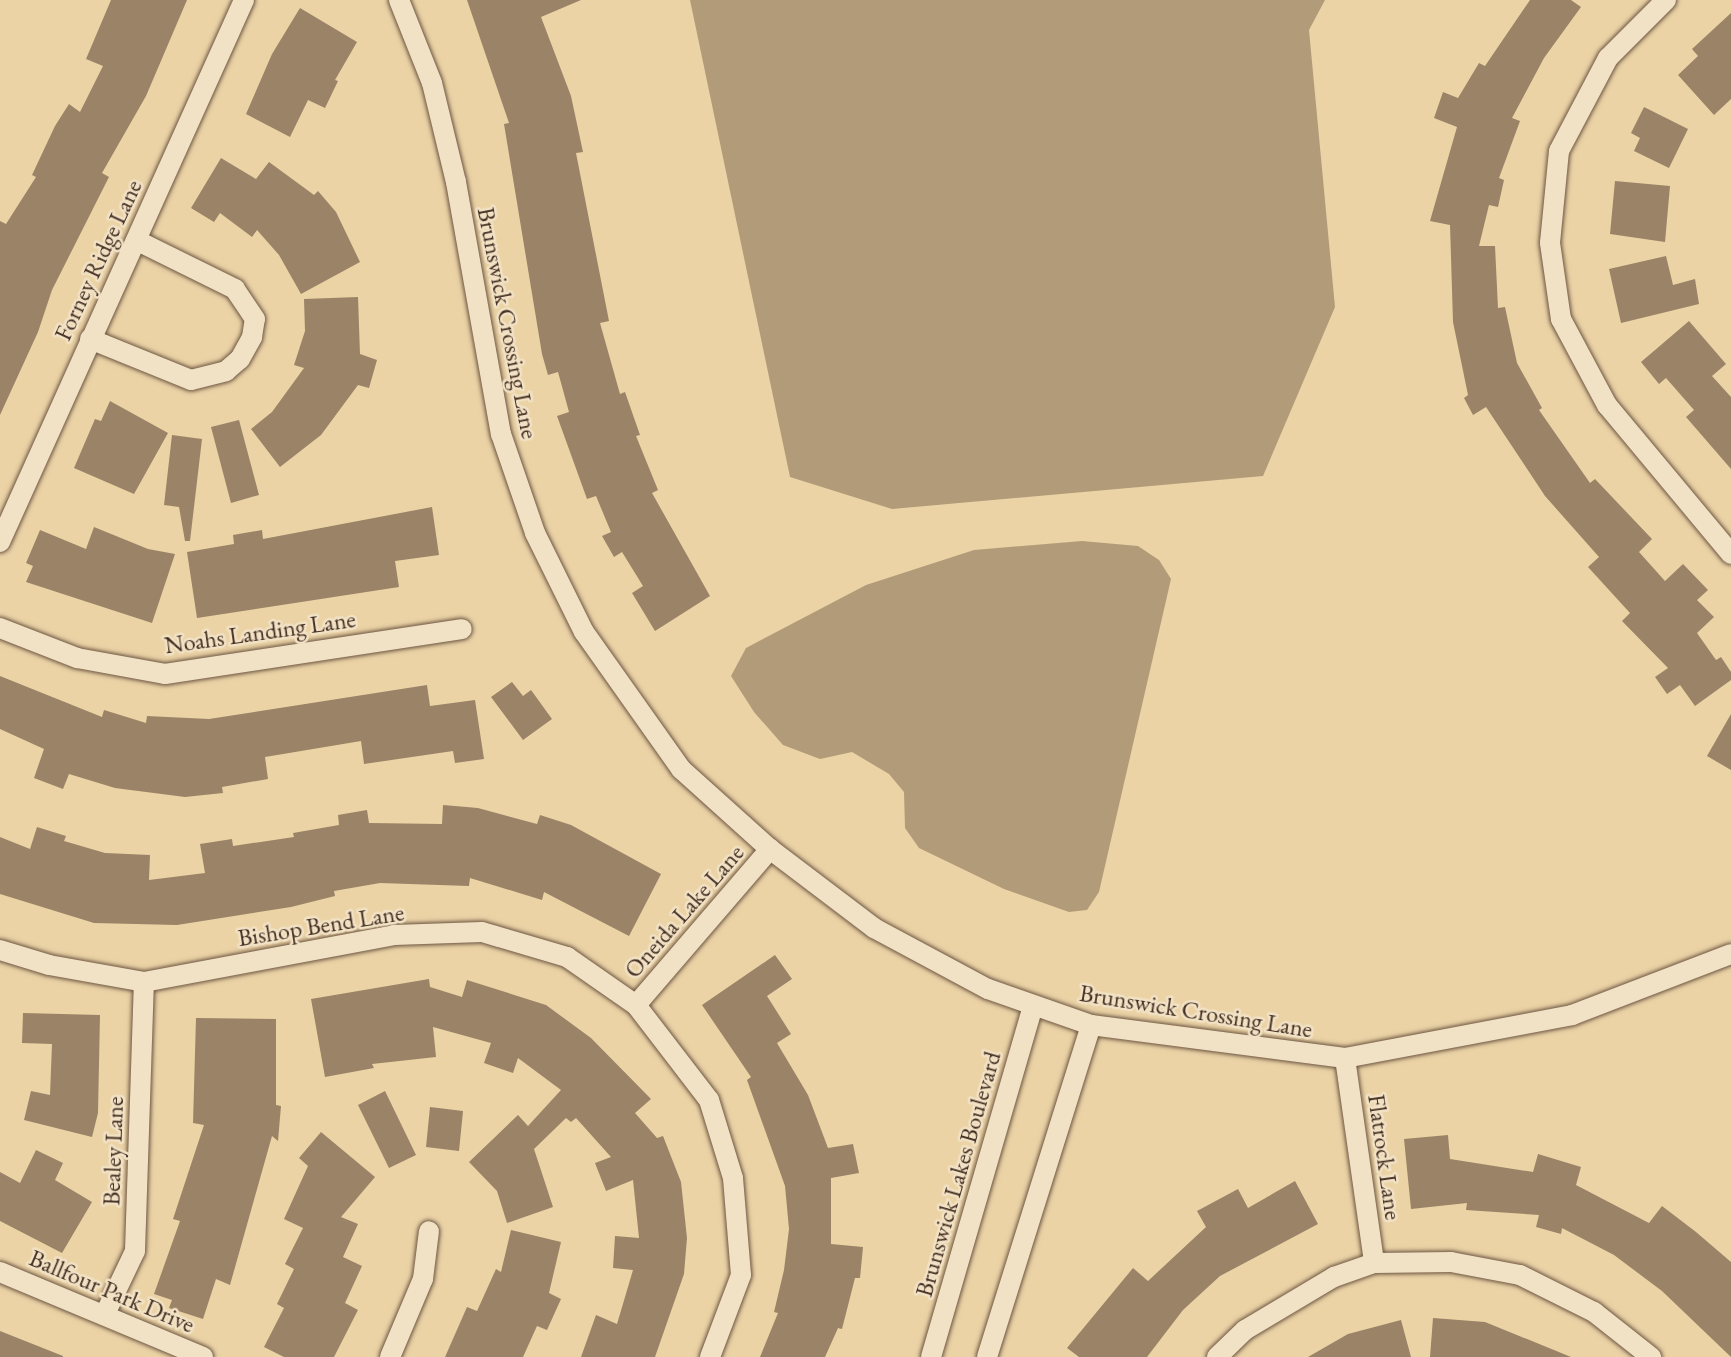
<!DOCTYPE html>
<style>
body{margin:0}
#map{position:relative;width:1731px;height:1357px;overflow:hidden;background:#ebd3a6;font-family:"EB Garamond",serif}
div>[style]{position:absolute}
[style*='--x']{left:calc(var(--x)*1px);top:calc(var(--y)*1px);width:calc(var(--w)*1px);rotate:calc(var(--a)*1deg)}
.water>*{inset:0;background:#b29b79}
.building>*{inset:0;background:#9a8366}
.roads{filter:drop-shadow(0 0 2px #6d5642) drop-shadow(0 0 2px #6d5642)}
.street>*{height:20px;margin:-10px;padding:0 10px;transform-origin:10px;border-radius:10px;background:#f2e2c5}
span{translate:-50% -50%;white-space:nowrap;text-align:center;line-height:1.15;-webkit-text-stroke:5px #f2e2c5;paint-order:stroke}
.street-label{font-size:24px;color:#432d21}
</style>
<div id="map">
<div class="water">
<div style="clip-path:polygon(690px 0,1325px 0,1309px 30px,1335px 307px,1263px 476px,892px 509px,790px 477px)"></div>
<div style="clip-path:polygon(1082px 541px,1138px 546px,1159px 560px,1171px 579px,1099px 892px,1087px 910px,1069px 912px,1004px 889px,919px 848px,905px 828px,904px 792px,889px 774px,852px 752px,820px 759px,783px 745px,754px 712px,731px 676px,746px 648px,866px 585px,974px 550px)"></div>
</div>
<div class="building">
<div style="clip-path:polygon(111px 0,187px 0,146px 96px,102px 173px,109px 177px,52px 290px,38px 332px,0 415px,0 221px,6px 224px,36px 177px,32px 175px,55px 126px,69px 104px,80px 112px,103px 66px,86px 59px)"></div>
<div style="clip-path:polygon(467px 0,581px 0,541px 17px,571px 96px,583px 152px,576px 153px,609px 321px,600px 323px,620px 394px,625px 392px,640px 435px,636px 436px,658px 490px,652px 493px,710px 596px,655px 631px,632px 593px,643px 586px,622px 552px,614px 557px,602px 536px,611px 532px,596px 496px,587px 499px,557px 416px,569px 412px,558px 372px,548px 375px,542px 354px,504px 124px,509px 123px)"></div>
<div style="clip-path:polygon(1530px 0,1571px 0,1581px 7px,1544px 58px,1512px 118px,1520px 121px,1499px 178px,1504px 180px,1498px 207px,1489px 205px,1479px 246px,1495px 246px,1498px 308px,1505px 307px,1517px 363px,1542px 408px,1539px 410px,1590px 483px,1595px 479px,1652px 539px,1639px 552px,1665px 581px,1683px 564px,1708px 590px,1697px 600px,1714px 617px,1697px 633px,1716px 660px,1721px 657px,1731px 672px,1731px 680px,1695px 706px,1680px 685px,1667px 694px,1655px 677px,1668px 668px,1622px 621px,1630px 613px,1588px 567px,1599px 557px,1545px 496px,1486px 407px,1473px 415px,1464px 398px,1468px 395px,1453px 322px,1450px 225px,1430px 221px,1457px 127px,1434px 118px,1443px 92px,1458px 98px,1479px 63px,1485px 66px)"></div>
<div style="clip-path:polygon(300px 8px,357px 42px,335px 80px,338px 81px,325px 108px,308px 100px,290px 137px,246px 114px,272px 54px)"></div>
<div style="clip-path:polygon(1731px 13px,1731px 99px,1714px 115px,1678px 75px,1698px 56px,1692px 49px)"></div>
<div style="clip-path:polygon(1644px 107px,1688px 129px,1669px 168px,1634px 151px,1640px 138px,1631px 133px)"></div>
<div style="clip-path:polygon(221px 158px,256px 179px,269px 162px,314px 195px,318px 191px,336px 212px,360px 262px,301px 294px,279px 255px,257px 230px,252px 237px,220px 213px,214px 222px,191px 208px)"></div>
<div style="clip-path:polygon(1615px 181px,1670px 186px,1665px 242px,1610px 234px)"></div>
<div style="clip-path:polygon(1666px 256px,1673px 285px,1695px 279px,1699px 304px,1621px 323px,1609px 269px)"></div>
<div style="clip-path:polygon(358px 297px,360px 354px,377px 360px,369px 388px,358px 385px,321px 435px,280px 467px,251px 429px,272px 412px,304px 368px,294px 365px,305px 331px,304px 299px)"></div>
<div style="clip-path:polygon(1689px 321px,1726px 364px,1712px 376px,1731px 397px,1731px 469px,1686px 417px,1694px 410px,1666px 378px,1659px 384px,1641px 362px)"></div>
<div style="clip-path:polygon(110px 401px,168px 433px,134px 494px,74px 468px,95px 419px,101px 421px)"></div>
<div style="clip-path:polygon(239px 420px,259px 495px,231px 503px,211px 427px)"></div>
<div style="clip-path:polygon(172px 435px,202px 439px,190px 541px,185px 541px,179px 507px,164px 505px)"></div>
<div style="clip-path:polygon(432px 507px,439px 555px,395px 561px,399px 587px,197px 618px,187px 552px,234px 544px,233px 535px,262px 530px,263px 539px)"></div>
<div style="clip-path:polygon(94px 527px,148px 549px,175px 554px,152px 623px,26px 582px,33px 566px,26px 563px,40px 530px,86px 549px)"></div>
<div style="clip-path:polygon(0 676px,102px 717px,104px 710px,146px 723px,147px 716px,209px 719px,427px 685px,430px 706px,475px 700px,484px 759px,455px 763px,453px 751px,364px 764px,361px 741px,265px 757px,268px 779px,222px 787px,223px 793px,185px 797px,115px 788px,69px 774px,63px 789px,34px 778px,44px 749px,0 729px)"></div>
<div style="clip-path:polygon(512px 682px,523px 696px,531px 690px,552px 719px,523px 740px,491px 697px)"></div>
<div style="clip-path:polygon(1731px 714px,1731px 770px,1707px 756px)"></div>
<div style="clip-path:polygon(443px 805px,478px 808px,537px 824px,540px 815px,571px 825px,661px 874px,629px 936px,544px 892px,542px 900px,470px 878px,469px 886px,380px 883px,334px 891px,335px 896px,291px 907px,177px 925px,94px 923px,0 894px,0 837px,30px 849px,37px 827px,66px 836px,64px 841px,105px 853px,150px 855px,149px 880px,205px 873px,200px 844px,232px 839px,233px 846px,294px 837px,293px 833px,339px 825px,338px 815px,367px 810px,369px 823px,442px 824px)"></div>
<div style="clip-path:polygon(775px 955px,792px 979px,767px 996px,791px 1034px,777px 1043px,808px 1095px,828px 1148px,853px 1144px,859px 1173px,831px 1178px,831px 1244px,863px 1247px,860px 1278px,855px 1278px,842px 1329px,838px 1328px,825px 1357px,760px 1357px,778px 1313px,774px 1312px,784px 1270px,789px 1229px,785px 1186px,747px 1080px,751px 1077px,702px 1005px)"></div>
<div style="clip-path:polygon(429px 979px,430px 987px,462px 997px,467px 980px,546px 1005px,591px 1038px,651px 1099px,635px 1113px,657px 1138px,663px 1136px,681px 1182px,687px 1238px,684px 1274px,655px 1357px,581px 1357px,596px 1315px,617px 1324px,633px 1270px,613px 1268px,615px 1236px,639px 1238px,633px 1180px,606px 1191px,595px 1163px,611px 1157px,576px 1118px,571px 1122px,566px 1118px,534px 1149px,553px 1207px,507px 1223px,497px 1191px,469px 1162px,518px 1115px,528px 1126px,561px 1090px,518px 1058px,513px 1073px,484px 1063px,491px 1043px,433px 1027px,436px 1057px,372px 1064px,374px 1068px,325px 1077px,311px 999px)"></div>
<div style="clip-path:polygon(23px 1013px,100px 1015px,98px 1113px,92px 1137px,24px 1120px,31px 1091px,50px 1095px,52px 1044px,22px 1043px)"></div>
<div style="clip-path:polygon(196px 1018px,276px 1019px,276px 1105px,281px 1106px,278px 1141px,272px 1136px,230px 1285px,216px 1279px,203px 1319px,169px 1308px,172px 1300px,154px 1294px,180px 1221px,173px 1219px,204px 1125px,193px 1123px)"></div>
<div style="clip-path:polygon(385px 1091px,416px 1155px,389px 1168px,358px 1105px)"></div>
<div style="clip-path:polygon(430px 1107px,463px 1111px,459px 1151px,426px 1147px)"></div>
<div style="clip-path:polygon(321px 1132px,375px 1177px,341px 1217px,358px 1224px,343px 1257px,362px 1266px,345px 1303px,358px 1310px,334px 1357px,284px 1357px,264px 1347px,284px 1308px,277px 1304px,294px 1269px,285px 1264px,303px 1228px,284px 1219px,308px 1166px,299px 1158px)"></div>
<div style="clip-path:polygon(1448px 1135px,1450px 1159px,1533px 1172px,1538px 1154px,1581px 1167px,1576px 1185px,1649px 1223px,1662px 1206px,1696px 1232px,1731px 1262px,1731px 1357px,1662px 1291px,1614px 1255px,1562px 1228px,1561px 1234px,1536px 1227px,1539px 1215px,1466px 1210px,1467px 1203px,1411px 1209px,1404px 1139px)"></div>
<div style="clip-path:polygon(36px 1150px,63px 1163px,55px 1180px,92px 1202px,62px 1253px,0 1221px,0 1172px,20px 1183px)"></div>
<div style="clip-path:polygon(1295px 1181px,1318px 1224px,1220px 1276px,1183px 1310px,1147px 1357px,1079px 1357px,1067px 1348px,1133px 1268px,1148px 1281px,1206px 1227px,1197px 1211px,1238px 1189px,1248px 1208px)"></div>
<div style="clip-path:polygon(511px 1230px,561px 1242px,549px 1293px,561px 1299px,547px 1330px,537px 1326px,523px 1357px,445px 1357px,467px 1307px,477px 1311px,496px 1269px,501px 1272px)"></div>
<div style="clip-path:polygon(1433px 1318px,1485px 1322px,1571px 1357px,1430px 1357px)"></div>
<div style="clip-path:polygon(1401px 1320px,1411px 1357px,1308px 1357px,1348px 1334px)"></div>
<div style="clip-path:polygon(0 1331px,63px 1356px,63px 1357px,0 1357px)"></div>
</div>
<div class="roads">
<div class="street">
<div style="--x:399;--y:0;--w:89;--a:68.3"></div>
<div style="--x:432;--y:83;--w:102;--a:76.4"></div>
<div style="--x:456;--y:182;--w:256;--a:79.9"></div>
<div style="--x:501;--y:434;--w:105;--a:71"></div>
<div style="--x:535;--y:533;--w:110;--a:63.7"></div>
<div style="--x:584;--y:632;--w:168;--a:54.7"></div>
<div style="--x:681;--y:769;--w:120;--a:42"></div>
<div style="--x:770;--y:849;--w:131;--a:37.2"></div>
<div style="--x:874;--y:928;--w:129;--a:28.2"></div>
<div style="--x:988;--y:989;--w:109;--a:19.3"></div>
<div style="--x:1091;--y:1025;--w:256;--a:7.4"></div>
<div style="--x:1345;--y:1058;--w:231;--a:-10.7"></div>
<div style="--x:1572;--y:1015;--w:170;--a:-21"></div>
<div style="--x:1666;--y:0;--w:82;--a:135"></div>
<div style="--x:1608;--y:58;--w:105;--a:117.8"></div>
<div style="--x:1559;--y:151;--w:92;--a:95.6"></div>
<div style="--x:1550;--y:243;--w:77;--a:81.8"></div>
<div style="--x:1561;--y:319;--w:98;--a:61.9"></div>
<div style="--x:1607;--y:405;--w:194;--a:50.2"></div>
<div style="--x:90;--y:339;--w:109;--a:22.1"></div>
<div style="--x:191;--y:380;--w:36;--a:-14"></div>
<div style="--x:226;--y:371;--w:18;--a:-41"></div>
<div style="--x:240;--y:359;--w:25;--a:-61"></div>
<div style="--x:252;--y:337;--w:18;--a:-81"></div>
<div style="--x:255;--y:319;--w:36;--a:-124"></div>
<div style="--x:235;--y:289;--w:110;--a:-153.7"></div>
<div style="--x:0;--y:542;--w:594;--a:-65.76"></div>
<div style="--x:0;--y:628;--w:83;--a:21.3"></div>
<div style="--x:77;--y:658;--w:89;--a:10.3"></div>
<div style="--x:165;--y:674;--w:300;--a:-8.6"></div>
<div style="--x:0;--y:950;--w:51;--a:17"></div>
<div style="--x:49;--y:965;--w:97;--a:10.1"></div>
<div style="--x:144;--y:982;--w:254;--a:-10.6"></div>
<div style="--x:394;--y:935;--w:88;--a:-2"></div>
<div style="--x:482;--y:932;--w:89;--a:16.4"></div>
<div style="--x:567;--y:957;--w:84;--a:34.8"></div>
<div style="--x:636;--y:1005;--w:120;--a:52.5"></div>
<div style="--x:709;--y:1100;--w:82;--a:72.9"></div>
<div style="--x:733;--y:1178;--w:97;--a:85.3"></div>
<div style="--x:741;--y:1275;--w:88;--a:110.7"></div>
<div style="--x:636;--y:1005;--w:206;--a:-49.3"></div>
<div style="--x:1345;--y:1058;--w:207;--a:81.9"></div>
<div style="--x:0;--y:1272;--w:220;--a:22.7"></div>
<div style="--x:105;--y:1314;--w:70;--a:-64.5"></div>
<div style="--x:135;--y:1251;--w:269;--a:-88.1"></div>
<div style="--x:390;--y:1357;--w:85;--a:-67.1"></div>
<div style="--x:423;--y:1279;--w:48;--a:-82.9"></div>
<div style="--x:931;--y:1357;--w:366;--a:-73.8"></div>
<div style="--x:987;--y:1357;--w:348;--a:-72.6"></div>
<div style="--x:1217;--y:1357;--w:39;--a:-44"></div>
<div style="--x:1245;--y:1330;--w:104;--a:-30.8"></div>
<div style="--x:1334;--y:1277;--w:42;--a:-19.3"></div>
<div style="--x:1374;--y:1263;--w:77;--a:-0.7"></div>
<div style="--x:1451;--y:1262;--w:70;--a:10.7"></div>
<div style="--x:1520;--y:1275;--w:83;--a:26.6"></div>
<div style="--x:1594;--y:1312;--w:73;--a:38.3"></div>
</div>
</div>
<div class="street-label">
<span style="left:98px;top:260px;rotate:-65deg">Forney Ridge Lane</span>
<span style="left:508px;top:323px;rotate:79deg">Brunswick Crossing Lane</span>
<span style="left:260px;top:632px;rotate:-8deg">Noahs Landing Lane</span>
<span style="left:684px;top:911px;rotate:-49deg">Oneida Lake Lane</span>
<span style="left:321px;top:925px;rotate:-9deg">Bishop Bend Lane</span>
<span style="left:1196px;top:1011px;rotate:9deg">Brunswick Crossing Lane</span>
<span style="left:113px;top:1151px;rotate:-88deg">Bealey Lane</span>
<span style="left:1385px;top:1157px;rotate:82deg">Flatrock Lane</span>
<span style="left:958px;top:1174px;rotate:-74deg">Brunswick Lakes Boulevard</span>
<span style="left:112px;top:1291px;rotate:23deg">Ballfour Park Drive</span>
</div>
</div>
